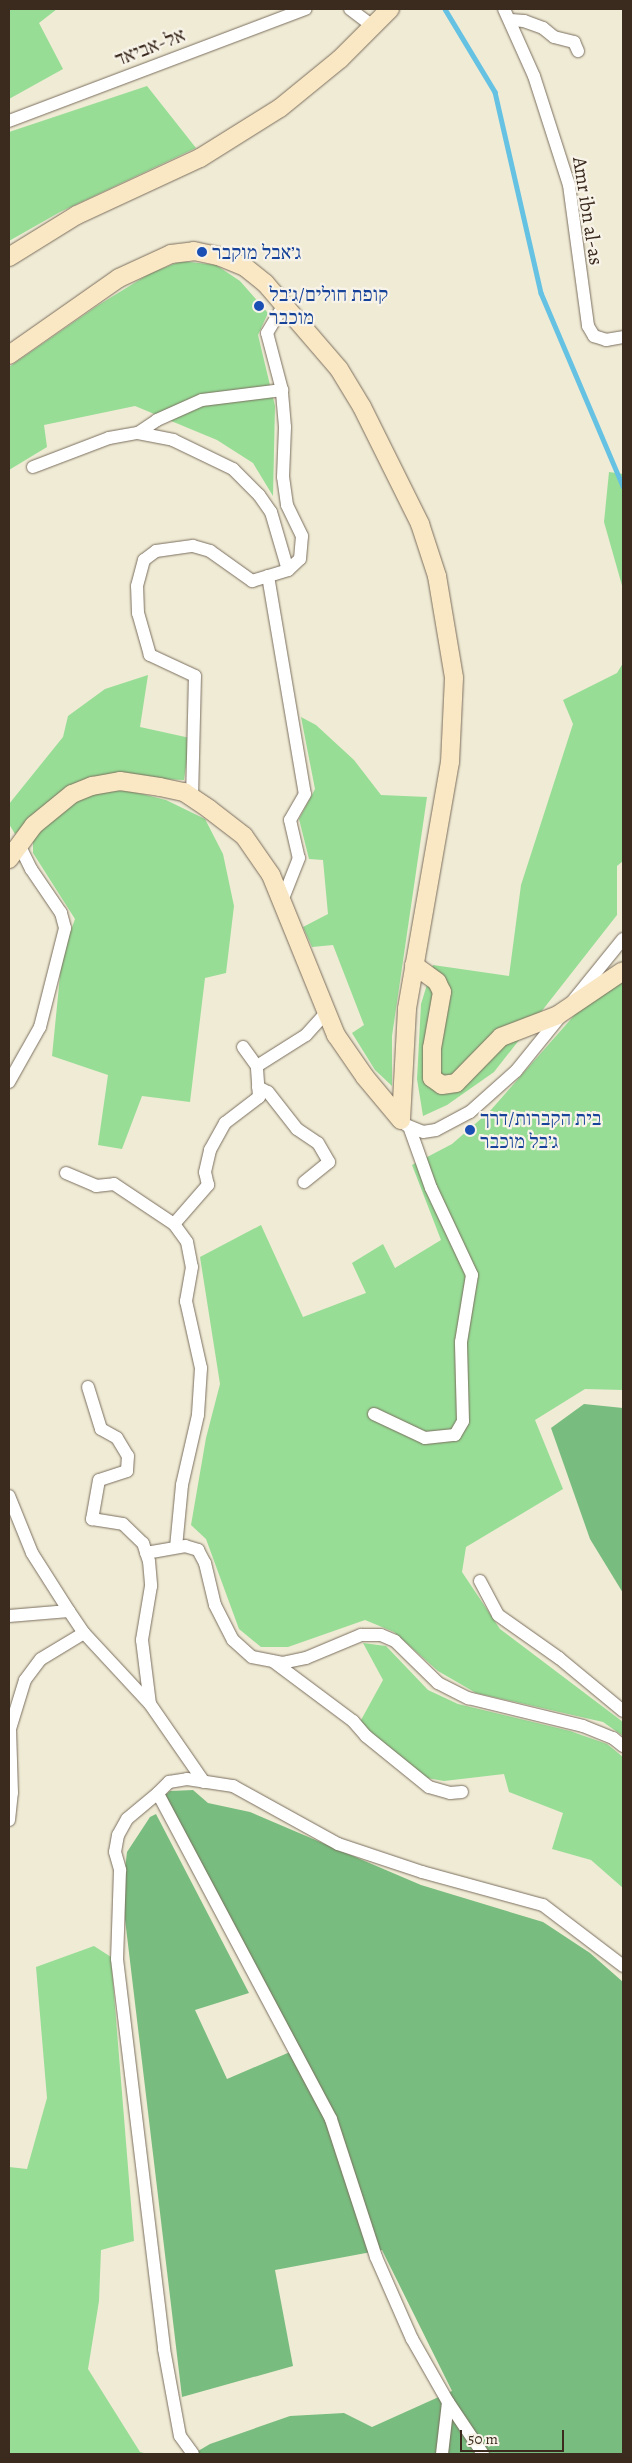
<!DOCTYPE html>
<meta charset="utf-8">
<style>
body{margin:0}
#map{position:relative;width:632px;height:2463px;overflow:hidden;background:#f0ebd5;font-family:Alegreya,"Frank Ruhl Libre",serif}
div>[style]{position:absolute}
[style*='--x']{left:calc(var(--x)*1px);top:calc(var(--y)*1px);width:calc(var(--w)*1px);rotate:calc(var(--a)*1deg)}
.green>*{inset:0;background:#97dd96}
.forest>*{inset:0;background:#79bc7f}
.stream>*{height:4.5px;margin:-2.25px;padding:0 2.25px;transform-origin:2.25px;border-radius:2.25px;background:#65c2e3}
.roads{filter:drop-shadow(0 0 1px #7a6e5e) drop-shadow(0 0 1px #7a6e5e)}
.street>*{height:12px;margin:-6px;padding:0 6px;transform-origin:6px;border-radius:6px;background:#fff}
.secondary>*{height:18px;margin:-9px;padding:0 9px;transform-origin:9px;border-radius:9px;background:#fae7c3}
.dots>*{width:14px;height:14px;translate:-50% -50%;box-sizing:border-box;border:2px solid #f7f3e8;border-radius:50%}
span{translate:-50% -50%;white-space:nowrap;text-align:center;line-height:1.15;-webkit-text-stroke:4.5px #f7f3e8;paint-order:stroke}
.street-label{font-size:20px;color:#3b2a1e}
.transit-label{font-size:20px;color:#164399}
.left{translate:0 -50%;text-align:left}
.frame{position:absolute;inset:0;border:10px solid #3b2a1e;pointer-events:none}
.scale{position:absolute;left:460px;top:2430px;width:104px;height:22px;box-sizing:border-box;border:2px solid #3b2a1e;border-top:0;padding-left:6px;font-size:15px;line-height:18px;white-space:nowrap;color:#3b2a1e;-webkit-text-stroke:4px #f7f3e8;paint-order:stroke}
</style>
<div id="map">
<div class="green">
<div style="clip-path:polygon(9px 9px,57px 9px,39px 23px,63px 69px,9px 99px)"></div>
<div style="clip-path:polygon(147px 86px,196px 148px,60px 212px,9px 241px,9px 132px)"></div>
<div style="clip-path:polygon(181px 261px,216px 265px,240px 281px,268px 313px,258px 335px,275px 406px,273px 496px,253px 463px,217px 440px,135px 406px,44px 425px,47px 447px,9px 470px,9px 367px,97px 306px,149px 274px)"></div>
<div style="clip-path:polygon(609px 472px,623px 474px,623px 589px,604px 522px)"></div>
<div style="clip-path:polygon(623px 663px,623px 861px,617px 866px,617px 915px,494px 1072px,447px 1105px,423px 1116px,417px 1079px,421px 1004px,433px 965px,509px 976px,521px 885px,573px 724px,563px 700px,617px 673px)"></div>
<div style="clip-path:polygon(148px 675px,140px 727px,190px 738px,184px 780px,95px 776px,55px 796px,15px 834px,9px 824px,9px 804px,63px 737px,68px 716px,105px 689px)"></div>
<div style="clip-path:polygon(301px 717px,316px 725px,354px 760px,381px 795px,427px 797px,392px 1036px,392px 1086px,375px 1070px,352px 1033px,364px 1025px,333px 945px,312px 947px,303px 927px,328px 914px,323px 860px,309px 859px,299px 819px,315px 789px)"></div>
<div style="clip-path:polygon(126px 790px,166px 800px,205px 819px,223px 854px,234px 906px,226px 973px,205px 978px,190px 1102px,142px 1096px,122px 1149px,98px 1145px,108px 1075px,52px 1056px,62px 956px,75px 919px,33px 853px,33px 835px,89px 792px)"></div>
<div style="clip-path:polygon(623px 960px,623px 1390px,585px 1389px,535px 1420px,563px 1489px,466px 1547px,462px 1572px,500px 1629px,623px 1722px,623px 1736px,603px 1722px,476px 1693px,438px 1671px,394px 1632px,365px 1620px,288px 1647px,261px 1647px,239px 1629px,206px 1539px,191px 1525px,206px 1438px,220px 1384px,200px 1257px,261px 1225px,303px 1317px,366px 1293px,352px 1263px,383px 1244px,395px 1268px,441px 1240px,412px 1165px,452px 1144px,490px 1111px)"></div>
<div style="clip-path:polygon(363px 1643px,386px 1646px,428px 1690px,458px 1704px,570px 1731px,607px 1744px,623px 1757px,623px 1888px,591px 1860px,552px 1849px,563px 1813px,509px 1792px,504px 1774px,444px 1781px,410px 1775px,355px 1731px,383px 1680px)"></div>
<div style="clip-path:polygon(94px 1946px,111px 1957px,134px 2241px,101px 2250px,99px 2301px,88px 2369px,140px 2452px,148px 2454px,9px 2454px,9px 2167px,27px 2169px,47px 2098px,36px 1967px)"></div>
</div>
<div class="forest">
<div style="clip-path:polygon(584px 1404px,623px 1408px,623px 1593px,590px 1539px,551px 1428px)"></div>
<div style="clip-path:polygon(193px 1790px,208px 1803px,250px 1812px,421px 1885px,543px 1922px,590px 1953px,623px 1982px,623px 2454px,193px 2454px,210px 2444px,290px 2416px,344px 2413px,372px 2427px,452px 2391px,382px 2250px,275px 2270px,293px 2366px,182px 2397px,122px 1894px,127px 1852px,150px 1817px,156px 1814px,249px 1993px,195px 2010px,227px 2079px,297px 2049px,160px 1800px,170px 1791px)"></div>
</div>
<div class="stream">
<div style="--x:445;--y:9;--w:97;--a:58.9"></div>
<div style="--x:495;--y:92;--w:206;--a:77.1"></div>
<div style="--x:541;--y:293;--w:210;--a:67"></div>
</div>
<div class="roads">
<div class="street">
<div style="--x:350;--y:9;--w:26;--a:37"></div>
<div style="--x:504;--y:9;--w:73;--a:65.9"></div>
<div style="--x:534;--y:76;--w:114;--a:72.2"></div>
<div style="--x:569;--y:185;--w:142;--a:82.3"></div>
<div style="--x:588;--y:326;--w:12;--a:59"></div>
<div style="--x:594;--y:336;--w:13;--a:18"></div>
<div style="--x:606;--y:340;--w:17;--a:-10"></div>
<div style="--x:511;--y:20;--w:13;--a:4"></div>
<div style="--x:524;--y:21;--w:20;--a:20"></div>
<div style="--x:543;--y:28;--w:14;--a:39"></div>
<div style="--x:554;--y:37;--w:21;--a:14"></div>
<div style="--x:574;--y:42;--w:10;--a:66"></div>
<div style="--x:9;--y:121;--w:317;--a:-20.7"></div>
<div style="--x:138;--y:433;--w:23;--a:-34"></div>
<div style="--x:157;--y:420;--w:49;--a:-24"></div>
<div style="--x:202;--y:400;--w:81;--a:-7.1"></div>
<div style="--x:33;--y:467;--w:81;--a:-20.9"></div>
<div style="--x:109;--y:438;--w:29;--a:-10"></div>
<div style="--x:138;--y:433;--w:36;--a:11"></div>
<div style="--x:173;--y:440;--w:67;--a:25.8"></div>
<div style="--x:233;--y:469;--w:37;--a:45"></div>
<div style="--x:259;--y:495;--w:21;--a:55"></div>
<div style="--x:271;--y:512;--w:60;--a:73.7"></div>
<div style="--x:268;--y:576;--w:221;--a:80.4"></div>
<div style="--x:305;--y:794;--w:30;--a:120"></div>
<div style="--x:290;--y:820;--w:39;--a:77"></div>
<div style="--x:299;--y:858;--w:46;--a:111.6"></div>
<div style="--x:192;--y:798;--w:122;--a:-88.6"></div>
<div style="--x:195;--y:676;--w:50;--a:-155"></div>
<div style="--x:150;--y:655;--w:44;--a:-105.9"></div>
<div style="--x:138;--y:613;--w:27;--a:-92"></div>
<div style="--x:137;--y:586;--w:27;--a:-75"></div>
<div style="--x:144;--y:560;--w:15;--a:-37"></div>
<div style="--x:156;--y:551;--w:37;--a:-8"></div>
<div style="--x:193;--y:546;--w:18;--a:16"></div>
<div style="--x:210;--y:551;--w:52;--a:35.5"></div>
<div style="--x:252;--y:581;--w:38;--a:-17"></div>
<div style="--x:288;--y:570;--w:16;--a:-43"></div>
<div style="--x:300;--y:559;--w:23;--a:-85"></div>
<div style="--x:302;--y:536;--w:34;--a:-116"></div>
<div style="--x:287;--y:505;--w:28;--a:-98"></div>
<div style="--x:283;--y:477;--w:50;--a:-87.7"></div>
<div style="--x:285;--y:427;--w:37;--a:-95"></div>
<div style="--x:282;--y:390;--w:59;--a:-104.7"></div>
<div style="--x:267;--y:333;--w:33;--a:-59"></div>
<div style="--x:243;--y:1047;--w:24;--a:54"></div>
<div style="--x:9;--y:1082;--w:63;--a:-60.6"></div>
<div style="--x:40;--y:1027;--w:102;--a:-75.8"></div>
<div style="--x:65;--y:928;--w:16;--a:-105"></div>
<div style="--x:61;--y:913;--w:53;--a:-124.3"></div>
<div style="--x:31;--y:869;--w:28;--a:-116"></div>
<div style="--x:258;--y:1087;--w:11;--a:27"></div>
<div style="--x:268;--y:1092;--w:47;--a:51.9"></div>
<div style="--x:297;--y:1129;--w:25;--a:34"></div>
<div style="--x:318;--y:1143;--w:22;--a:60"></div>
<div style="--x:329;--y:1162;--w:32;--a:141"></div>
<div style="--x:406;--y:1125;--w:18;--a:22"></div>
<div style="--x:423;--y:1132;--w:13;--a:-9"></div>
<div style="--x:436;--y:1130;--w:38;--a:-28"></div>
<div style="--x:470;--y:1112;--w:62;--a:-41.7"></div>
<div style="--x:516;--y:1071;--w:170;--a:-51"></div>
<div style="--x:66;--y:1173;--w:33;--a:23"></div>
<div style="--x:96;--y:1186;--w:18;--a:-6"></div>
<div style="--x:114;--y:1184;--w:72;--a:33.7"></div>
<div style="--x:174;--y:1224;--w:22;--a:54"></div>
<div style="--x:187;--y:1242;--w:25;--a:79"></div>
<div style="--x:192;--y:1267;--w:35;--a:100"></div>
<div style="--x:186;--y:1301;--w:69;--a:77.4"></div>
<div style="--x:201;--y:1368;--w:47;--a:93.7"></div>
<div style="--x:198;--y:1415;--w:72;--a:102.9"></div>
<div style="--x:182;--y:1485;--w:62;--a:95.5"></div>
<div style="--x:174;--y:1224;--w:52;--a:-48.9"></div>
<div style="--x:208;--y:1185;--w:13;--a:-103"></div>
<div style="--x:205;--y:1172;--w:23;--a:-77"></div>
<div style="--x:210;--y:1150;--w:31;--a:-61"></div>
<div style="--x:225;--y:1123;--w:43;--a:-37.4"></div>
<div style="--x:259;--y:1097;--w:31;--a:-94"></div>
<div style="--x:257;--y:1066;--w:58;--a:-32.3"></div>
<div style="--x:306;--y:1035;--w:31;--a:-48"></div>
<div style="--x:88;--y:1387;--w:44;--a:72.8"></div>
<div style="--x:101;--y:1429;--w:18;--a:29"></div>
<div style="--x:117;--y:1438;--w:21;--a:59"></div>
<div style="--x:128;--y:1456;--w:15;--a:94"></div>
<div style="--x:127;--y:1471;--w:29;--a:162"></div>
<div style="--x:99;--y:1480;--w:40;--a:100"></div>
<div style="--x:92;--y:1519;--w:31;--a:9"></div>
<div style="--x:123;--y:1524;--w:28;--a:44"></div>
<div style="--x:143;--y:1543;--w:19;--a:72"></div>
<div style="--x:149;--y:1561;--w:25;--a:85"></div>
<div style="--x:151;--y:1586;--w:55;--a:99.5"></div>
<div style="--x:142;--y:1640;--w:64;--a:82.9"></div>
<div style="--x:374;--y:1414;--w:56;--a:25.2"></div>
<div style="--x:425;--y:1438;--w:30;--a:-6"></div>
<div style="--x:455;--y:1435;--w:16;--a:-60"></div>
<div style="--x:463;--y:1421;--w:79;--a:-91.5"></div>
<div style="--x:461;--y:1342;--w:68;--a:-80.7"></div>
<div style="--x:472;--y:1275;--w:96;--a:-115.2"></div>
<div style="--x:431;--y:1188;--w:63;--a:-109.6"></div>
<div style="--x:9;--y:1496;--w:61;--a:68"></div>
<div style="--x:32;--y:1553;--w:69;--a:57.5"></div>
<div style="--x:69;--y:1611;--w:27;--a:56"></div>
<div style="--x:84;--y:1633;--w:97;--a:47.1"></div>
<div style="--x:150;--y:1704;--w:95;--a:55.3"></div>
<div style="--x:146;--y:1553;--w:40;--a:-10"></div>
<div style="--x:185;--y:1546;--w:14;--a:17"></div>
<div style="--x:198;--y:1550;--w:15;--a:62"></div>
<div style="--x:205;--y:1563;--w:43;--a:76.6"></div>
<div style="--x:215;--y:1605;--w:39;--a:63"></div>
<div style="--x:233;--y:1640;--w:25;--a:42"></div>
<div style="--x:252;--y:1657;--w:31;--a:11"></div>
<div style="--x:282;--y:1663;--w:25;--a:-12"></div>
<div style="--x:306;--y:1658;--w:60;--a:-22.7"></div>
<div style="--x:361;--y:1635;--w:20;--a:0"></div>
<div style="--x:381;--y:1635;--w:15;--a:23"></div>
<div style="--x:395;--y:1641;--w:60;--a:44.3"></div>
<div style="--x:438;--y:1683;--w:34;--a:27"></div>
<div style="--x:468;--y:1698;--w:118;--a:13.7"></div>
<div style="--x:583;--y:1726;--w:32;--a:22"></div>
<div style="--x:613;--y:1738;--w:13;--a:39"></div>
<div style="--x:480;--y:1581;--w:38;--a:62"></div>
<div style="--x:498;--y:1615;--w:75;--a:35.2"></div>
<div style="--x:559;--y:1658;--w:83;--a:39.6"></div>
<div style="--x:9;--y:1616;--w:60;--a:-4.8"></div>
<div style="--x:274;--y:1662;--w:99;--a:36.8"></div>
<div style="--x:353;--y:1721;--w:20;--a:49"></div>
<div style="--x:366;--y:1736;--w:81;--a:39"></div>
<div style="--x:429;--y:1787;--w:22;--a:16"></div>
<div style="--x:450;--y:1793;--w:12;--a:-5"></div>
<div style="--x:158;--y:1793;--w:40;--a:140"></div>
<div style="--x:127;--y:1819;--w:18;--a:119"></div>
<div style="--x:118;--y:1835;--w:17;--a:100"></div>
<div style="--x:115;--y:1852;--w:19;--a:74"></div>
<div style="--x:120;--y:1870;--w:89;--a:91.9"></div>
<div style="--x:117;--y:1959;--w:393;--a:83.1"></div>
<div style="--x:164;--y:2349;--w:88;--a:79.6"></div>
<div style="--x:180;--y:2436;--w:22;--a:54"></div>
<div style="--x:9;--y:1820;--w:27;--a:-84"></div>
<div style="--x:12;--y:1793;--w:64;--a:-91.8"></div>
<div style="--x:10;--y:1729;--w:51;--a:-73"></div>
<div style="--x:25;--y:1680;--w:26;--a:-53"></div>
<div style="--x:41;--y:1659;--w:50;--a:-31.2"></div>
<div style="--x:442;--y:2454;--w:52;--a:-83.4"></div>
<div style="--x:483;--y:2454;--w:63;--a:-123.9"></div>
<div style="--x:448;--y:2402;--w:73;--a:-119.7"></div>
<div style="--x:412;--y:2339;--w:90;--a:-113.7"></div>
<div style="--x:376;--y:2257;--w:145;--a:-108.1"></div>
<div style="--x:331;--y:2119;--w:369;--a:-118"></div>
<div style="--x:158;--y:1793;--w:16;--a:-45"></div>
<div style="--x:169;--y:1782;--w:18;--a:-9"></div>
<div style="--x:187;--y:1779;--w:47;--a:8.7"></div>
<div style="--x:233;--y:1786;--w:120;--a:28.9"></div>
<div style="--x:338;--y:1844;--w:89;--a:18.4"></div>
<div style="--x:422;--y:1872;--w:125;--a:15.3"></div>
<div style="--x:543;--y:1905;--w:101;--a:37.3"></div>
</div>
<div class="secondary">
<div style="--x:9;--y:257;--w:80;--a:-31.7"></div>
<div style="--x:77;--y:215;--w:136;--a:-24.9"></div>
<div style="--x:200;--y:158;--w:94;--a:-32"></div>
<div style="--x:280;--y:108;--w:77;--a:-39.2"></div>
<div style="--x:340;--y:59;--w:71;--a:-45"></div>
<div style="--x:9;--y:355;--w:134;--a:-35"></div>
<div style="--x:119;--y:278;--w:57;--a:-24.8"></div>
<div style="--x:171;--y:254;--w:23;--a:-7"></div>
<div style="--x:194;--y:251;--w:25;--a:12"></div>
<div style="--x:218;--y:256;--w:29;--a:22"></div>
<div style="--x:245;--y:267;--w:26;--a:39"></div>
<div style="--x:265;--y:283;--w:113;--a:49.3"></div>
<div style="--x:339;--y:369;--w:44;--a:58.8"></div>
<div style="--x:362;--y:407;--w:131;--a:63.6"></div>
<div style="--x:420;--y:524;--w:55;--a:71.9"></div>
<div style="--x:437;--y:576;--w:103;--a:80.5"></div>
<div style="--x:454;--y:678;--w:84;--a:92.7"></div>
<div style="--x:450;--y:762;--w:251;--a:99.9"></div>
<div style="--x:407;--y:1009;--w:111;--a:93.1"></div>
<div style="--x:9;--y:859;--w:42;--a:-53.7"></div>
<div style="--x:34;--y:825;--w:49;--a:-39.2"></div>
<div style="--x:72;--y:794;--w:22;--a:-22"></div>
<div style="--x:92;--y:786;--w:28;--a:-10"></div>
<div style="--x:120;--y:781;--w:40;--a:8.5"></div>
<div style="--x:160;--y:787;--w:25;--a:12"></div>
<div style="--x:184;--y:792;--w:30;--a:34"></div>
<div style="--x:209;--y:809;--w:44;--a:37.6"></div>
<div style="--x:244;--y:836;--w:47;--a:55.3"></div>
<div style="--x:271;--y:875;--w:173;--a:67.9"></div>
<div style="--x:336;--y:1035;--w:51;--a:55.4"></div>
<div style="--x:365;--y:1077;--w:56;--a:50.1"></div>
<div style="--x:414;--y:965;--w:29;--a:36"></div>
<div style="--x:437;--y:982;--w:11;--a:63"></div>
<div style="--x:442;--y:992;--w:57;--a:100.1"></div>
<div style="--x:432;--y:1048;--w:30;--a:90"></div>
<div style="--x:432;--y:1078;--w:12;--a:35"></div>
<div style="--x:442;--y:1085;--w:14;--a:-8"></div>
<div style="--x:456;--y:1083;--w:64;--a:-45.6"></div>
<div style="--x:501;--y:1037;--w:61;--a:-21.1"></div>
<div style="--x:558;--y:1015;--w:78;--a:-34.1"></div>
</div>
</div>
<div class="dots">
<div style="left:202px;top:252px;background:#1a4fb4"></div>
<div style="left:259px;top:306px;background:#1a4fb4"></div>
<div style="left:470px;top:1130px;background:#1a4fb4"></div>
</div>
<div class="street-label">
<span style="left:150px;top:47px;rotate:-21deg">אל-אביאד</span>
<span style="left:588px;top:211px;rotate:81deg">Amr ibn al-as</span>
</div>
<div class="transit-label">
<span class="left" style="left:212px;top:252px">ג׳אבל מוקבר</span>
<span class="left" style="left:269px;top:306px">קופת חולים/ג׳בל<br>מוכבר</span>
<span class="left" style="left:480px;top:1130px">בית הקברות/דרך<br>ג׳בל מוכבר</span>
</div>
<div class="frame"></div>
<div class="scale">50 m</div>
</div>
